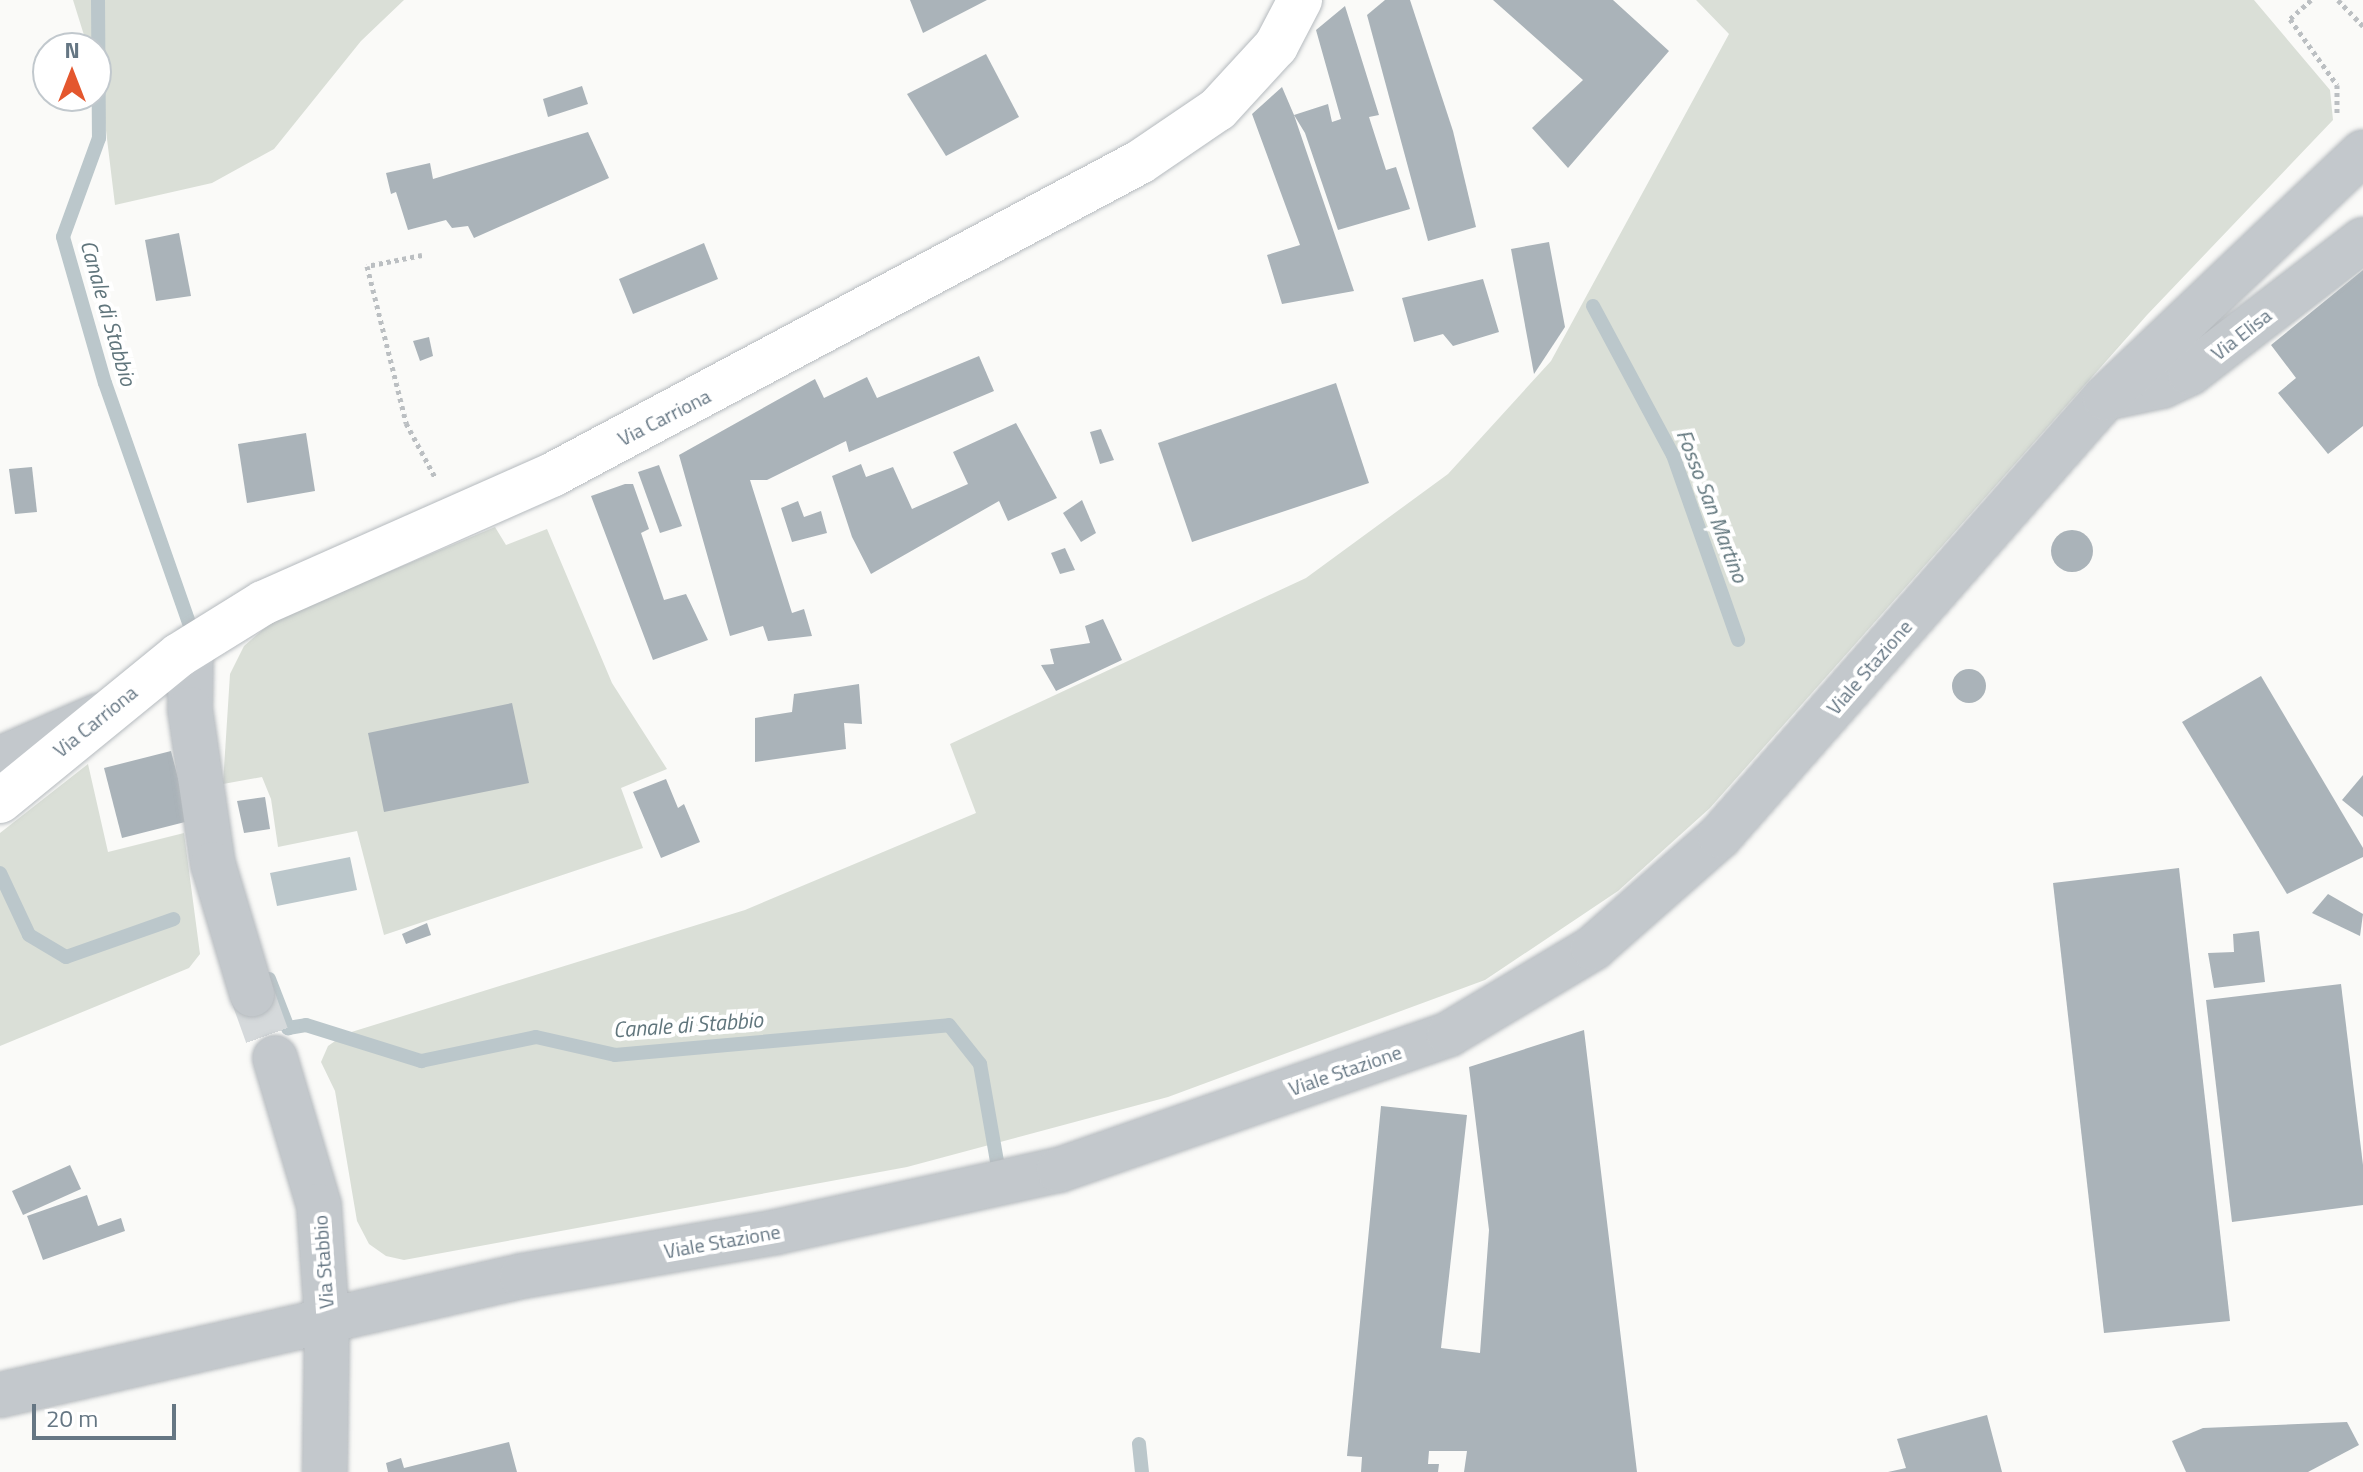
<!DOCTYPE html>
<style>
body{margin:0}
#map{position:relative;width:2363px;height:1472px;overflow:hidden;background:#fafaf8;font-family:"Titillium Web",sans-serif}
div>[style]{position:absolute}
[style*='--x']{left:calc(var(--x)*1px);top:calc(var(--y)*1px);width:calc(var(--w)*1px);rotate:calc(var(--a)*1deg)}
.green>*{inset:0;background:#dadfd7}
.water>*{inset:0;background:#bbc7cb}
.stream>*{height:14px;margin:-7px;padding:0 7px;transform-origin:7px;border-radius:7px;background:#bbc7cb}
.building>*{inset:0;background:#aab3b9}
.round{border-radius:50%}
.minor-tunnel>*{height:44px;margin-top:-22px;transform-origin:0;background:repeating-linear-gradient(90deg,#d5d9db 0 44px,transparent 0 66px)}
.path>*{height:5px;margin-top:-2.5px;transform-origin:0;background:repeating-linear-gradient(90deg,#bbbfc2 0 4px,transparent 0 8px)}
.roads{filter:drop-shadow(0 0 2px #b5babe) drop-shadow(0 0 2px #b5babe)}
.minor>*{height:44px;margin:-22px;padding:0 22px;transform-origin:22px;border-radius:22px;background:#c3c8cc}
.major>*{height:44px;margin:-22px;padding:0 22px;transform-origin:22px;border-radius:22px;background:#fff}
span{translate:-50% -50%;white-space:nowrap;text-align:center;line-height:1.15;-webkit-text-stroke:8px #fff;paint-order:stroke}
.street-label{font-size:20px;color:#657683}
.water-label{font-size:22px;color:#60757c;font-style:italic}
.north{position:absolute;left:32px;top:32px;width:80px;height:80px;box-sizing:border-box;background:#fff;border:2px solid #c1c8cd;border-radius:50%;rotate:0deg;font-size:22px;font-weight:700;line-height:32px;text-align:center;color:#657683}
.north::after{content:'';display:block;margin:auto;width:28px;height:36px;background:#e4572e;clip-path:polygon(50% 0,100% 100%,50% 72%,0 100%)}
.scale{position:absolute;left:32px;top:1404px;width:144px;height:36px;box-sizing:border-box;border:4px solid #657683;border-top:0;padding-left:10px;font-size:24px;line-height:28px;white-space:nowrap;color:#657683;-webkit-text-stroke:6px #fff;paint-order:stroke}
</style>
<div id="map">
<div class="green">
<div style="clip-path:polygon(73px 0,404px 0,361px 41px,274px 149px,212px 183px,115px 205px,96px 48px,88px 48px)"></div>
<div style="clip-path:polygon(1696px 0,2254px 0,2330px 90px,2333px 120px,2147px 315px,1710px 808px,1618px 891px,1485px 980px,1168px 1097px,907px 1167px,404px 1260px,386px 1256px,369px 1244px,357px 1221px,335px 1091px,321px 1062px,328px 1046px,345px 1034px,745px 910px,976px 813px,950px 744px,1306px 578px,1448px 474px,1551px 361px,1729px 34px)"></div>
<div style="clip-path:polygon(495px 527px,506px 545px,547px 529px,612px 683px,667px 769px,621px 788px,643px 848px,384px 935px,357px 831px,278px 847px,271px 799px,262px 777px,223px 784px,230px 674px,244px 646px,274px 620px)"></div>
<div style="clip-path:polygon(88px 764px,108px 852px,184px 833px,200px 954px,189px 968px,0 1046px,0 833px)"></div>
</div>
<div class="water">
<div style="clip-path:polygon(350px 857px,357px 890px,277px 906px,270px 873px)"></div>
</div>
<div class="stream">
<div style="--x:98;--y:0;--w:138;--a:89.6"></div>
<div style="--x:99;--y:138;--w:105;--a:110"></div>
<div style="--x:63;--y:237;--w:152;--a:74"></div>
<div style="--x:105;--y:383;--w:264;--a:70.7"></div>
<div style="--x:1593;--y:306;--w:169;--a:61.8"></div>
<div style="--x:1673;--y:455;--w:196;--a:70.6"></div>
<div style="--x:0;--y:873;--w:68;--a:64.9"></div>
<div style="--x:29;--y:935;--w:43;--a:30.7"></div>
<div style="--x:66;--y:957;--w:114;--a:-19.4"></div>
<div style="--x:269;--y:979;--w:53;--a:68.8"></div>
<div style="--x:288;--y:1028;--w:18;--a:-9"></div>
<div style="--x:306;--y:1025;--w:121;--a:17.4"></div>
<div style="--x:421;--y:1061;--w:117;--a:-11.8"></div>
<div style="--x:536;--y:1037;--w:81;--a:12.8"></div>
<div style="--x:615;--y:1055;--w:335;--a:-5.1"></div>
<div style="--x:949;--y:1025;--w:50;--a:51.5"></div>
<div style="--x:980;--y:1064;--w:105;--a:80.1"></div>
<div style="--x:1139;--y:1444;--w:28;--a:84"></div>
</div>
<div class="building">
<div style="clip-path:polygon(910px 0,987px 0,923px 33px)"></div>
<div style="clip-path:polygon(1385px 0,1410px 0,1453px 131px,1476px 227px,1428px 241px,1367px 15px)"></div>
<div style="clip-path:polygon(1493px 0,1613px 0,1669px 51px,1568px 168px,1532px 128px,1583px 80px)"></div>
<div style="clip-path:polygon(1345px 6px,1379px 115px,1369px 117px,1386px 170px,1396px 167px,1410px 209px,1338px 230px,1305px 133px,1294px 115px,1354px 291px,1282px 304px,1267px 255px,1300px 245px,1252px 114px,1282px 87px,1294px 115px,1328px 104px,1332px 122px,1341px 119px,1316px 30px)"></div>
<div style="clip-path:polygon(986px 54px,1019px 117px,946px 156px,907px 94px)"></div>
<div style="clip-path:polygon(582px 86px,588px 104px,548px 117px,543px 99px)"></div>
<div style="clip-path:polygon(588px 132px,609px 178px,474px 238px,468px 226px,452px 228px,446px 220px,408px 230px,396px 192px,391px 194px,386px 173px,430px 163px,433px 179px)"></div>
<div style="clip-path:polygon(179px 233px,191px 296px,156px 301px,145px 240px)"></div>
<div style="clip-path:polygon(1549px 242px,1565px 327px,1534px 374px,1511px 249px)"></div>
<div style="clip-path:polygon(704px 243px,718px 279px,633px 314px,619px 279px)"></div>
<div style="clip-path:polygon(2363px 270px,2363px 426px,2328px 454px,2278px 393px,2296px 378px,2271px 345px)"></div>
<div style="clip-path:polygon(1483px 279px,1499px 332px,1453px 346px,1443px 334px,1414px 342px,1402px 298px)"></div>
<div style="clip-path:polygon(429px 337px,433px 356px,420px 361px,413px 341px)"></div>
<div style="clip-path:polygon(979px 356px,994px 391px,849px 452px,846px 441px,767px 480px,750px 480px,792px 613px,804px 609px,812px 636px,768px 641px,763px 626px,730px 636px,679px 455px,815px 379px,824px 398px,867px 377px,877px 398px)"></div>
<div style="clip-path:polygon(1336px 383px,1369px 483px,1192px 542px,1158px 443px)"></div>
<div style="clip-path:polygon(1016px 423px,1057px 498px,1008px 521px,999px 501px,871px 574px,852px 537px,832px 476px,861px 464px,866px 477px,893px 467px,912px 509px,968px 484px,953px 452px)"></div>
<div style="clip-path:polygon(1101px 429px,1114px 460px,1100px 464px,1090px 432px)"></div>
<div style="clip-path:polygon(306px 433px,315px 491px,247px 503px,238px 444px)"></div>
<div style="clip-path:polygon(659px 465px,682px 526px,660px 533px,638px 472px)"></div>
<div style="clip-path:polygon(32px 467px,37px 512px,15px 514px,9px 469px)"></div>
<div style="clip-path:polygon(625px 484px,633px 484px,649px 529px,641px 533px,664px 600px,686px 594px,708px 640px,653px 660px,591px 496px)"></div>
<div style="clip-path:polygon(1082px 500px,1096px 533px,1081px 542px,1063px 513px)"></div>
<div style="clip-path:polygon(798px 501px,804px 517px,821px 511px,827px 533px,792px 542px,781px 508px)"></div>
<div class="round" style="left:2051px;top:530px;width:42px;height:42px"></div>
<div style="clip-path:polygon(1065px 548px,1075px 570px,1060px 574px,1051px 553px)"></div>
<div style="clip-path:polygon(1103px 619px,1122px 660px,1056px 691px,1041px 665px,1054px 664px,1050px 649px,1090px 643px,1085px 626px)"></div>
<div class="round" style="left:1952px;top:669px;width:34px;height:34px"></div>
<div style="clip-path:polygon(2261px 676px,2363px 848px,2363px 857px,2287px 894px,2182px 722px)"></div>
<div style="clip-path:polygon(859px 684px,862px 724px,844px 723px,846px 749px,755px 762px,755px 718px,792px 712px,794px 694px)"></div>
<div style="clip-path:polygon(512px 703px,529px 783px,384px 812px,368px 733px)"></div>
<div style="clip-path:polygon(171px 751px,189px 821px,122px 838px,104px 768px)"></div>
<div style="clip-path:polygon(2363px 775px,2363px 817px,2342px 800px)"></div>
<div style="clip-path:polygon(666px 779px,678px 808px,684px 804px,700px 842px,661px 858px,633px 792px)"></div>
<div style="clip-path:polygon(265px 797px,270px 829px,244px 833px,237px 801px)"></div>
<div style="clip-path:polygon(2179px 868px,2230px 1321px,2104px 1333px,2053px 883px)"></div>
<div style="clip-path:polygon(2328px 894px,2363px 914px,2360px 936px,2312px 913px)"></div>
<div style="clip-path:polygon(427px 923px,431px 935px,406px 944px,402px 934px)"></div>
<div style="clip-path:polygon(2259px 931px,2265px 982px,2214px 988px,2208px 953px,2234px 952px,2233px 934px)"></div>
<div style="clip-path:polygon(2341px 984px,2363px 1165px,2363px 1205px,2232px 1222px,2206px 1000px)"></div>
<div style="clip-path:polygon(1584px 1030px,1637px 1472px,1464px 1472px,1467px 1451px,1429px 1451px,1428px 1464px,1439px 1464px,1438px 1472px,1361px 1472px,1362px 1457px,1347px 1456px,1381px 1106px,1467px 1115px,1441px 1348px,1480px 1353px,1489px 1230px,1469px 1067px)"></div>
<div style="clip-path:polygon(70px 1165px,81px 1189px,23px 1215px,12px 1191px)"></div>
<div style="clip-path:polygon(87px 1195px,98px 1226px,121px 1218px,125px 1231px,43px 1260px,27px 1216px)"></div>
<div style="clip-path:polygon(1987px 1415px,2002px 1472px,1888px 1472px,1906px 1468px,1897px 1439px)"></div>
<div style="clip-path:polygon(2347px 1422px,2359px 1445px,2308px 1472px,2186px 1472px,2172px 1441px,2203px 1428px)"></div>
<div style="clip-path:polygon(509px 1442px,517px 1472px,388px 1472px,386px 1463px,401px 1458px,404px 1468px)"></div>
</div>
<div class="minor-tunnel">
<div style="--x:252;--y:994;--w:68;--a:70.2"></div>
</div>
<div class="path">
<div style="--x:2311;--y:0;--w:28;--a:138"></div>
<div style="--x:2290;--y:19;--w:81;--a:54.5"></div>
<div style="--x:2337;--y:85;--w:30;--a:90"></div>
<div style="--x:2338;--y:0;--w:36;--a:46"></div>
<div style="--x:422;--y:255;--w:56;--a:168.7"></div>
<div style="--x:367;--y:266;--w:162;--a:76"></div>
<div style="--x:406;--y:423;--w:61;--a:61.8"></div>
</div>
<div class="roads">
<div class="minor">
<div style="--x:2105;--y:398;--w:58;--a:-11.9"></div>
<div style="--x:2162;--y:386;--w:31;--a:-25"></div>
<div style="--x:2190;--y:373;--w:218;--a:-37.6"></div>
<div style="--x:191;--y:647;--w:62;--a:90.9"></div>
<div style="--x:190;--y:709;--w:157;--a:81.6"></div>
<div style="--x:213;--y:864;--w:136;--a:73.3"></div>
<div style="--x:0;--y:759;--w:109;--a:-23.7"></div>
<div style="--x:275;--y:1058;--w:154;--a:73.4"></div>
<div style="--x:319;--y:1206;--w:115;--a:86"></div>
<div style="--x:327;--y:1321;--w:151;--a:90.8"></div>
<div style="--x:0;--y:1395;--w:535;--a:-12.84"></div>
<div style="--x:522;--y:1276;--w:258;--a:-9.8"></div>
<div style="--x:776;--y:1232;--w:290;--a:-12.4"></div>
<div style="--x:1059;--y:1170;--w:413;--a:-19.2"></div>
<div style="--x:1449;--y:1034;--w:168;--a:-30.8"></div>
<div style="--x:1593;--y:948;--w:169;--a:-41.4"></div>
<div style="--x:1720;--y:836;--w:583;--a:-48.68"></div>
<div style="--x:2105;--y:398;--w:356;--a:-43.6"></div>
</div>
<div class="major">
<div style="--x:0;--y:801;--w:231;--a:-39.2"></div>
<div style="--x:179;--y:655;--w:99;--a:-31.8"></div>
<div style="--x:263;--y:603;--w:316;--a:-23.9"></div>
<div style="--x:552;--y:475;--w:666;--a:-28.03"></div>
<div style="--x:1140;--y:162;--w:94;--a:-34.2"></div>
<div style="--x:1218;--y:109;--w:86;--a:-47.4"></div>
<div style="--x:1276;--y:46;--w:52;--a:-62.4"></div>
</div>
</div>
<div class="street-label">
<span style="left:2241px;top:334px;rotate:-38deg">Via Elisa</span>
<span style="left:664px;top:417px;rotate:-27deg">Via Carriona</span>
<span style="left:1869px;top:667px;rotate:-49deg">Viale Stazione</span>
<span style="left:95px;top:721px;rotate:-39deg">Via Carriona</span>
<span style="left:1345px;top:1070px;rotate:-19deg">Viale Stazione</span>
<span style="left:722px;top:1241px;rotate:-10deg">Viale Stazione</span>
<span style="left:323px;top:1262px;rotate:-94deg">Via Stabbio</span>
</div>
<div class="water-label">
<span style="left:108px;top:313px;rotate:74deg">Canale di Stabbio</span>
<span style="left:1712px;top:506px;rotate:69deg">Fosso San Martino</span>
<span style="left:688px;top:1025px;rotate:-4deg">Canale di Stabbio</span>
</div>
<div class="north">N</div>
<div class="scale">20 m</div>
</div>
